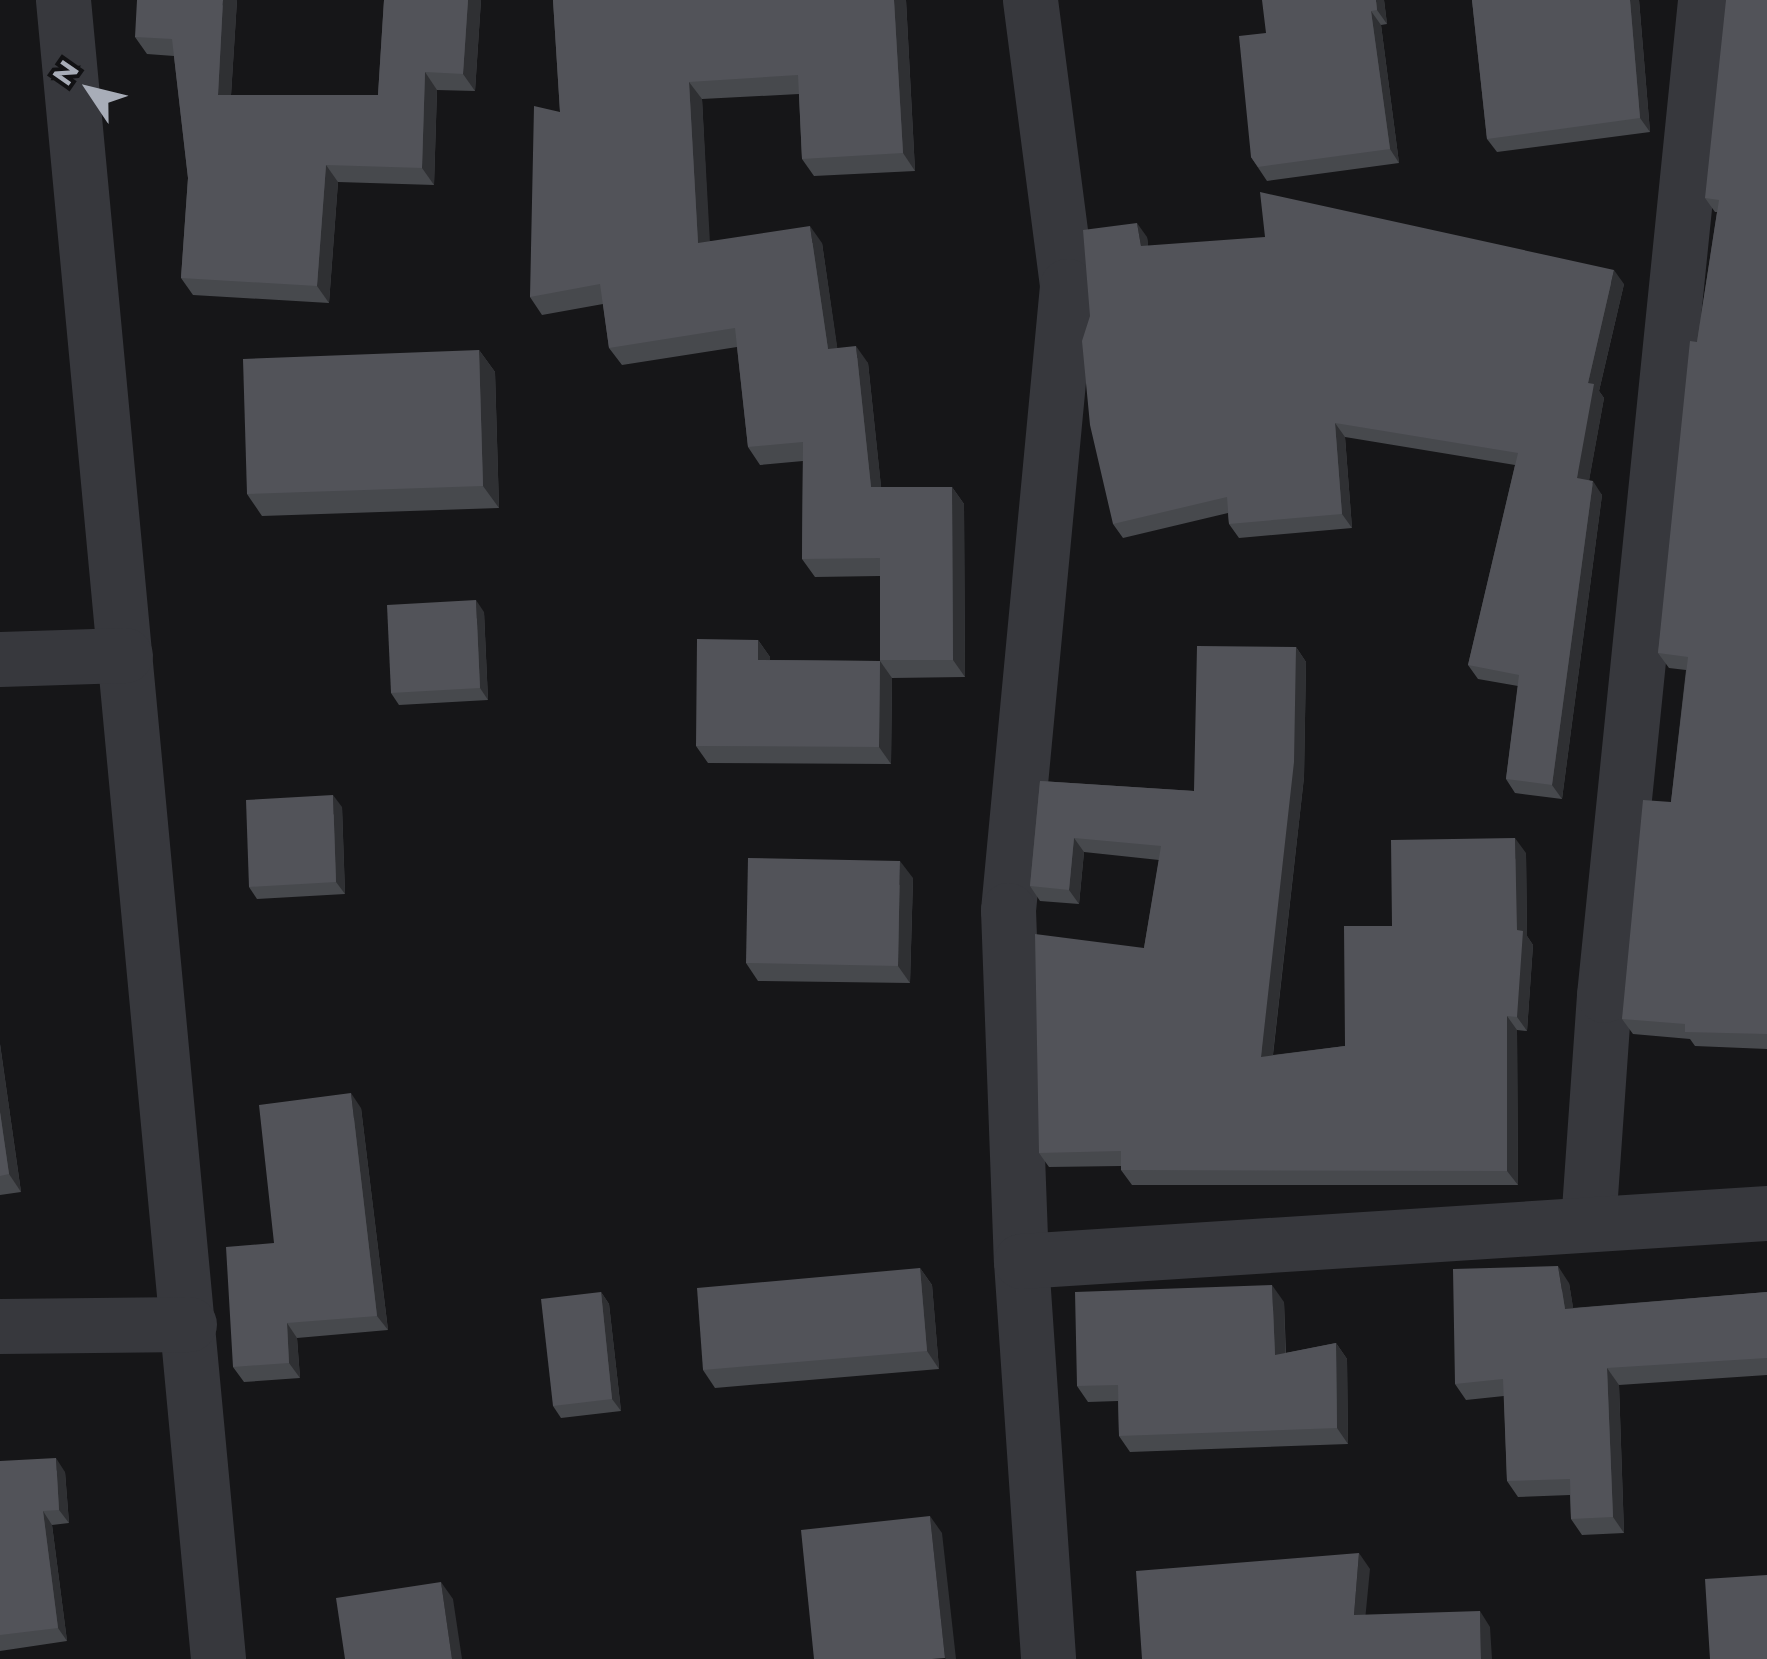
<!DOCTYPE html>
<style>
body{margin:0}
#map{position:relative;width:1767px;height:1659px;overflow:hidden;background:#161618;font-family:Montserrat,sans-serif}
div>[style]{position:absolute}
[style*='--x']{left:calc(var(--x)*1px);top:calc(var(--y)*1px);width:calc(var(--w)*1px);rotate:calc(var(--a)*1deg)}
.minor>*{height:55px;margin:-27.5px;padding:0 27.5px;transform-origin:27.5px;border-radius:27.5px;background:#37383d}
.wall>*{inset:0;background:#47494d}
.shaded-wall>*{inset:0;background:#2f3033}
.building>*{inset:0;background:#525359}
span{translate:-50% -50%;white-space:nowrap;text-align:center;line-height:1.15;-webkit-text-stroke:8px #111113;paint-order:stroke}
.north{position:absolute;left:40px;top:40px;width:100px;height:100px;-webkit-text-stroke:8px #111113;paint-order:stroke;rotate:305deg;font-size:28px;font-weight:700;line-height:40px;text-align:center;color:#a8adb8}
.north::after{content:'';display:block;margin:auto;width:35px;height:45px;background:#a8adb8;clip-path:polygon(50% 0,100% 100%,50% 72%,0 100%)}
</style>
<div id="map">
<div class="minor">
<div style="--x:63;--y:0;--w:1666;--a:84.66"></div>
<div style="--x:1030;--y:0;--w:288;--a:82.6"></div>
<div style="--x:1067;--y:286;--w:627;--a:95.4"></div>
<div style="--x:1008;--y:910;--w:351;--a:87.9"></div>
<div style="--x:1021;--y:1261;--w:399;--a:86.1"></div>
<div style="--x:0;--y:659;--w:125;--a:-1.8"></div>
<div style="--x:1588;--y:1224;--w:230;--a:-86"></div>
<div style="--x:1604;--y:995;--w:1000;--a:-84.2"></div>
<div style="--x:1021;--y:1261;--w:748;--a:-3.68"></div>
<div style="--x:0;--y:1326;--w:189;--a:-0.6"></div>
</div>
<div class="wall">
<div style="clip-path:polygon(237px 0,231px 95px,378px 95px,384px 0,481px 0,475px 91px,437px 90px,434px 185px,338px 182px,329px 303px,193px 295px,181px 278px,188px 178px,174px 56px,147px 54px,135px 37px)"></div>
<div style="clip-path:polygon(553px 0,906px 0,915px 171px,814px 176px,802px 159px,799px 94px,702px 99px,709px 241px,822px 243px,837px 348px,868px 363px,881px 487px,952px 487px,964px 504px,965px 677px,892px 678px,891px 764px,708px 763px,696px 746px,758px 640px,770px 657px,770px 660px,880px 661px,880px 576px,815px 577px,802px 559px,803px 461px,760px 465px,748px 447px,737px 347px,622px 365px,609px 348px,603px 304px,542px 315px,530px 297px,560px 112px)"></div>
<div style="clip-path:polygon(1384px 0,1387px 24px,1381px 25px,1399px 163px,1267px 181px,1251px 157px,1266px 33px)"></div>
<div style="clip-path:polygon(1472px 0,1639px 0,1650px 132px,1497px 152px,1487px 139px)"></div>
<div style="clip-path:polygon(1767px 0,1767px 1049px,1695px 1046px,1690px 1039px,1633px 1034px,1622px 1019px,1671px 802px,1686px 670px,1669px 668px,1658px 653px,1697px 342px,1717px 212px,1715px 212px,1705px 198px)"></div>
<div style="clip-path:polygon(1147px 237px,1148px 246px,1624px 284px,1599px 391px,1604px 398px,1589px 480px,1602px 495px,1562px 799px,1515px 793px,1506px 779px,1518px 686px,1478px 679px,1468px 665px,1515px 465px,1345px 437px,1352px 528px,1239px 538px,1229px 524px,1228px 513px,1123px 538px,1113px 524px)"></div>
<div style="clip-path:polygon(479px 350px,495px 372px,499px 508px,262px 516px,247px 494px)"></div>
<div style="clip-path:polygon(484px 612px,488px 700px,399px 705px,391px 693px)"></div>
<div style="clip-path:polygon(1296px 647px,1306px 662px,1304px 777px,1273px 1055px,1345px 1046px,1392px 926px,1526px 853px,1527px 936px,1533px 945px,1527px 1031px,1517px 1030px,1518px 1185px,1132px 1185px,1121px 1170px,1121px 1166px,1049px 1167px,1039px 1153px,1144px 948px,1159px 860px,1084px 852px,1079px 904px,1040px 901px,1030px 886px,1040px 781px,1194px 791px)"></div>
<div style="clip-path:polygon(342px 807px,345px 894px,257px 899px,249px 887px)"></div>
<div style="clip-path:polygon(913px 878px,910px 983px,758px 981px,746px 963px)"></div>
<div style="clip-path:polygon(0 1044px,21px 1192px,0 1195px)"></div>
<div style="clip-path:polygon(361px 1108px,388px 1330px,297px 1338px,300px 1378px,244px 1382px,233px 1367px,274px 1243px)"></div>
<div style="clip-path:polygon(920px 1268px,932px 1285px,939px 1369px,715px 1388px,703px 1370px)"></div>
<div style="clip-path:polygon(1569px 1283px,1573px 1308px,1767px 1292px,1767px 1375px,1619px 1385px,1624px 1533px,1582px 1535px,1571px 1519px,1570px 1495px,1518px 1497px,1507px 1481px,1504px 1396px,1466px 1400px,1455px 1384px)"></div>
<div style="clip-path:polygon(601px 1292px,609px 1304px,621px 1411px,561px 1418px,553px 1406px)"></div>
<div style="clip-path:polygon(1284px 1302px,1286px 1353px,1336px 1343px,1347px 1359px,1348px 1444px,1130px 1452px,1119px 1436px,1118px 1401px,1088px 1402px,1077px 1386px)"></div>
<div style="clip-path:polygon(0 1461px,65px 1472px,69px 1523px,52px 1525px,67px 1641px,0 1651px)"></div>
</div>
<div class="shaded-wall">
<div style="clip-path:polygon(223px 0,237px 0,230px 112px,218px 95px)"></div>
<div style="clip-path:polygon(468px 0,481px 0,475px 91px,463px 74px)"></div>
<div style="clip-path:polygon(894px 0,906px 0,915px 171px,903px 153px)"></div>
<div style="clip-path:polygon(1376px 0,1384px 0,1387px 24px,1377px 10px)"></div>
<div style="clip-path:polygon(1630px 0,1639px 0,1650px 132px,1640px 118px)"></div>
<div style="clip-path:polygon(1371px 11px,1381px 25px,1399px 163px,1390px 149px)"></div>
<div style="clip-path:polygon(425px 72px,437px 90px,434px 185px,422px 168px)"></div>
<div style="clip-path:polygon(689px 82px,702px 99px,711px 261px,698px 243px)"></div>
<div style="clip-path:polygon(326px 165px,338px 182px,329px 303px,317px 286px)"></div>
<div style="clip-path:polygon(1137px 223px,1147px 237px,1150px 260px,1141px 246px)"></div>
<div style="clip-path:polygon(810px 226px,822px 243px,840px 366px,828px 349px)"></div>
<div style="clip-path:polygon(1614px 270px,1624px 284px,1599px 391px,1604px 398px,1587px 492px,1577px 478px,1588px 383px)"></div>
<div style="clip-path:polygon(856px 346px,868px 363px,883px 505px,871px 487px)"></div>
<div style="clip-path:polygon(479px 350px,495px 372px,499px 508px,483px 486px)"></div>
<div style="clip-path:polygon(1335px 423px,1345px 437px,1352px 528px,1342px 514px)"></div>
<div style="clip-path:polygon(1593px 481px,1602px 495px,1562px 799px,1552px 785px)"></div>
<div style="clip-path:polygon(952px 487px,964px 504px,965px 677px,953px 660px)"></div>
<div style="clip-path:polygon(476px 600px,484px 612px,488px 700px,480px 688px)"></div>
<div style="clip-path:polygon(758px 640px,770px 657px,770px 678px,758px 660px)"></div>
<div style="clip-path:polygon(1296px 647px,1306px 662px,1304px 777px,1271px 1071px,1261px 1057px)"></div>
<div style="clip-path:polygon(880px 661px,892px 678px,891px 764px,879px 747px)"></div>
<div style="clip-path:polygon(333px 795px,342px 807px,345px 894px,336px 882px)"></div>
<div style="clip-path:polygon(1074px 838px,1084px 852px,1079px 904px,1069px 890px)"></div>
<div style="clip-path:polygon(1515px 838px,1526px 853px,1527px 936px,1533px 945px,1527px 1031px,1517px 1017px)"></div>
<div style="clip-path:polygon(900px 861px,913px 878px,910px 983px,898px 966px)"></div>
<div style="clip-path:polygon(1507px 1016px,1517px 1030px,1518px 1185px,1507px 1171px)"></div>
<div style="clip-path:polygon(0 1044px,21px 1192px,9px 1174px,0 1112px)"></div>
<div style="clip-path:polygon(351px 1093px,361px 1108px,388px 1330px,377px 1316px)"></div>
<div style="clip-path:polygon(1558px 1266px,1569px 1283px,1576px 1325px,1565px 1309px)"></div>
<div style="clip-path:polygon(920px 1268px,932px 1285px,939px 1369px,927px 1351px)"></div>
<div style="clip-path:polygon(1272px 1285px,1284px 1302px,1286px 1371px,1275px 1355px)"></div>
<div style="clip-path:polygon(601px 1292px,609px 1304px,621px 1411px,612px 1399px)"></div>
<div style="clip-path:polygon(287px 1323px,297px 1338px,300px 1378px,289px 1363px)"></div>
<div style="clip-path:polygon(1336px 1343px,1347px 1359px,1348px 1444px,1337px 1428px)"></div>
<div style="clip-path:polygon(1607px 1368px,1619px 1385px,1624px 1533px,1613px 1517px)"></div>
<div style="clip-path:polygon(56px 1458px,65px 1472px,69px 1523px,59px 1510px)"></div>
<div style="clip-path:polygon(43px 1511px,52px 1525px,67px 1641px,58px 1628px)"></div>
<div style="clip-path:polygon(930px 1516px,942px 1533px,956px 1659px,946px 1659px,945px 1658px)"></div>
<div style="clip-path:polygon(1359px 1553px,1370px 1569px,1364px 1631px,1354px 1615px)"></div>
<div style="clip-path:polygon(441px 1582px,453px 1599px,462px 1659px,452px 1659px)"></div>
<div style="clip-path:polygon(1480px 1611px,1490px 1627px,1492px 1659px,1481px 1659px)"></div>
</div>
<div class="building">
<div style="clip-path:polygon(137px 0,223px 0,218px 95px,378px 95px,384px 0,468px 0,463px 74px,425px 72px,422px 168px,326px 165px,317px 286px,181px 278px,188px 178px,172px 39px,135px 37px)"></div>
<div style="clip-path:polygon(553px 0,894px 0,903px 153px,802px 159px,798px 75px,689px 82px,698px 243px,810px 226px,828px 349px,856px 346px,871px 487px,952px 487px,953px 660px,880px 660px,880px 558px,802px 559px,803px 442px,748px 447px,735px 328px,609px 348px,600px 284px,530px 297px,534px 106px,560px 112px)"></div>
<div style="clip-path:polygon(1262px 0,1376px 0,1377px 10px,1371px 11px,1390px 149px,1258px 167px,1251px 157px,1239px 36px,1266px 33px)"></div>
<div style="clip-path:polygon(1472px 0,1630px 0,1640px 118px,1487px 139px)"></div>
<div style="clip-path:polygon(1726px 0,1767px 0,1767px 1034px,1685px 1032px,1685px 1024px,1622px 1019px,1643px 800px,1671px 802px,1688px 657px,1658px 653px,1690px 341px,1697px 342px,1719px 200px,1705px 198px)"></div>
<div style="clip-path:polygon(1260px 192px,1614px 270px,1588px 383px,1594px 384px,1577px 478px,1593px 481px,1552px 785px,1506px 779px,1519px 675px,1468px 665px,1518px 453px,1335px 423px,1342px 514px,1229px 524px,1227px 497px,1113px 524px,1090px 425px,1082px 341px,1090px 316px,1083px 230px,1137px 223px,1141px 246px,1265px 237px)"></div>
<div style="clip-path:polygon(479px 350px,483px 486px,247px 494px,243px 359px)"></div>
<div style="clip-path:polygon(476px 600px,480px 688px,391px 693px,387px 605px)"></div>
<div style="clip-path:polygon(697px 639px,758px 640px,758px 660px,880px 661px,879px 747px,696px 746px)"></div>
<div style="clip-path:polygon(1197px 646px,1296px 647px,1294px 762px,1261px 1057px,1345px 1046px,1344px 926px,1392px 926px,1391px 840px,1515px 838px,1517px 930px,1523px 931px,1517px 1017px,1507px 1016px,1507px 1171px,1121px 1170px,1121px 1151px,1039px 1153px,1035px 934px,1144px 948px,1161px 846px,1074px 838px,1069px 890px,1030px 886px,1040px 781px,1194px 791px)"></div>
<div style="clip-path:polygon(333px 795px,336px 882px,249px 887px,246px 800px)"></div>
<div style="clip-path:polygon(748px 858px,900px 861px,898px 966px,746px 963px)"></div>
<div style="clip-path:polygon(351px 1093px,377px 1316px,287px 1323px,289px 1363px,233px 1367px,226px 1247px,274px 1243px,259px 1105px)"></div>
<div style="clip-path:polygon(0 1112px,9px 1174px,0 1176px)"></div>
<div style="clip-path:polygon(1558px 1266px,1565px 1309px,1767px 1292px,1767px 1358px,1607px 1368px,1613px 1517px,1571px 1519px,1570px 1479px,1507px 1481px,1503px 1379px,1455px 1384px,1453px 1269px)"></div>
<div style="clip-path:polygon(920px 1268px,927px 1351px,703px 1370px,697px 1288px)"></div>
<div style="clip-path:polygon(1272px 1285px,1275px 1355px,1336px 1343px,1337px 1428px,1119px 1436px,1118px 1385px,1077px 1386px,1075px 1292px)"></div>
<div style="clip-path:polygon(601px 1292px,612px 1399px,553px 1406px,541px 1299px)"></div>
<div style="clip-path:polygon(56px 1458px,59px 1510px,43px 1511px,58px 1628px,0 1635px,0 1461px)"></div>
<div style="clip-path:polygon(930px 1516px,945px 1658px,932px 1659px,814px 1659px,801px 1530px)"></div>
<div style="clip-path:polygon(1359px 1553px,1354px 1615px,1480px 1611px,1481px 1659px,1142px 1659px,1136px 1571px)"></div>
<div style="clip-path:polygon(1767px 1575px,1767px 1659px,1710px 1659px,1705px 1579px)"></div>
<div style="clip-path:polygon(441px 1582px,452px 1659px,345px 1659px,336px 1598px)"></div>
</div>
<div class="north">N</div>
</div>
